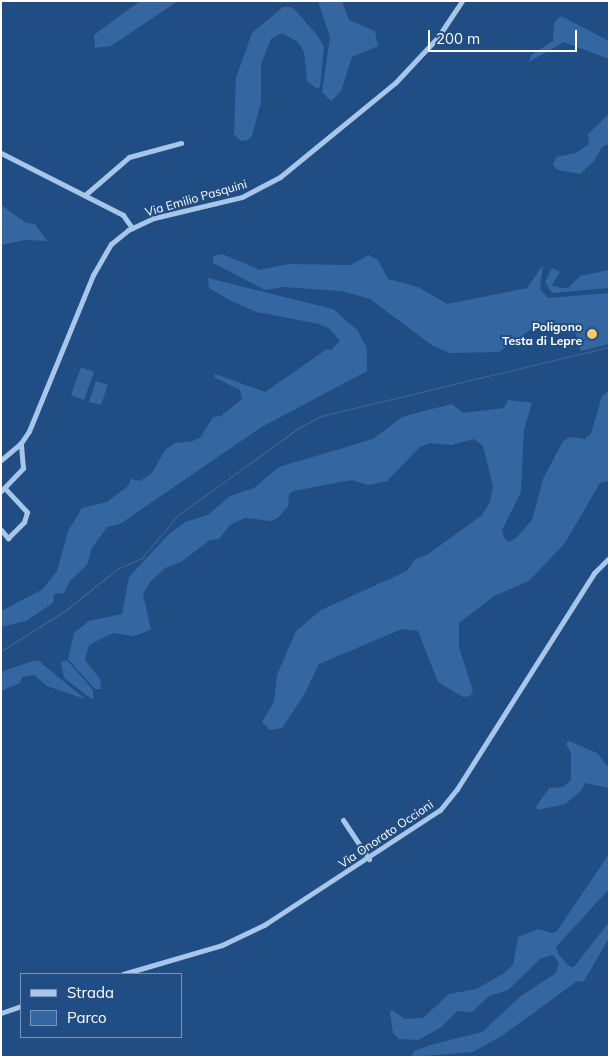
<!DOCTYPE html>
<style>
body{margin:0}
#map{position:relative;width:610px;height:1058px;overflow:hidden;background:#204d83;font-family:Mulish,sans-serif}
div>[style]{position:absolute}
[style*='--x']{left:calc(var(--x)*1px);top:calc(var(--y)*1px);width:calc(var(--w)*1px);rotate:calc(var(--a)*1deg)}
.green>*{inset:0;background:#3467a1}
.stream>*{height:1px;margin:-0.5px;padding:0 0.5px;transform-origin:0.5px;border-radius:0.5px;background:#45668d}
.minor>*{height:5px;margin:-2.5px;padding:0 2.5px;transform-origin:2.5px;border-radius:2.5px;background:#a7c6e9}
.dots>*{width:14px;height:14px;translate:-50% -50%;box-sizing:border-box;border:2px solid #204d83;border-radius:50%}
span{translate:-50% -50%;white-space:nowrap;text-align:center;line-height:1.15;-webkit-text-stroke:4px #204d83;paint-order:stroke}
.street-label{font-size:12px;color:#fff}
.poi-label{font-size:12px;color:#fff;font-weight:700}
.right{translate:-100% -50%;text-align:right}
.frame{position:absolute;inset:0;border:2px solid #fff;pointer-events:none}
.legend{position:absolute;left:20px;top:973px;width:162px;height:65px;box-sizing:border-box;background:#204d83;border:1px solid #7994b5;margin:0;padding:6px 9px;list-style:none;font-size:15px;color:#fff}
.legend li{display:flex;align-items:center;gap:10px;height:25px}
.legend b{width:25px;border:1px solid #7994b5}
.scale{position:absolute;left:428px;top:30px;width:149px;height:22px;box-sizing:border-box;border:2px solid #fff;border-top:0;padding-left:6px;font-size:15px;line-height:18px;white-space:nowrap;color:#fff;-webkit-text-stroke:4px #204d83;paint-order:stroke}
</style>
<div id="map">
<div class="green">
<div style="clip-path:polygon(140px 1px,178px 1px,111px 46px,95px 48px,94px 35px)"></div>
<div style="clip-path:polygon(318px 1px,342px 1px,349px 20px,375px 31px,378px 46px,352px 57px,341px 91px,331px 101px,322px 92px,330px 37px)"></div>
<div style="clip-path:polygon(283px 7px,291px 7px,296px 11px,318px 36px,324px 47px,320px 87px,317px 89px,307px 81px,304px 52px,298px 42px,282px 33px,271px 39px,261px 64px,261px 102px,252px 136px,248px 140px,241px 141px,234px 134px,236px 78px,252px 33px)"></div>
<div style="clip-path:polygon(561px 16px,609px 41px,609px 59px,564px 42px,529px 62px,531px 55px,553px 41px,554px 23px)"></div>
<div style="clip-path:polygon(609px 114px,609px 144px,602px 147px,594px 161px,580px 174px,558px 170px,553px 165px,556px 157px,576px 153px,589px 144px,588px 134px)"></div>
<div style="clip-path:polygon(1px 205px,26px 223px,35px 224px,47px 241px,25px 240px,1px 245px)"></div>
<div style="clip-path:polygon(222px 254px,260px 270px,288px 264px,350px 265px,369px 255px,378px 260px,388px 279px,418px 287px,447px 304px,527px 288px,543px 265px,540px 289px,548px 298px,609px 293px,609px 344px,581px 351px,572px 323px,563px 327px,537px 325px,499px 352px,450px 353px,433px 346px,370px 299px,341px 291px,282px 287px,265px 290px,213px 263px,213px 256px)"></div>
<div style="clip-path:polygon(552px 268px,560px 272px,552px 285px,561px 288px,568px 288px,580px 276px,609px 270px,609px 288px,552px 293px,545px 282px)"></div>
<div style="clip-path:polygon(208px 278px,333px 309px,357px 330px,367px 348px,367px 371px,260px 428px,120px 524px,107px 527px,92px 548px,87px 565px,70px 581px,64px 593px,54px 594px,53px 603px,26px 621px,1px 627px,1px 611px,43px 589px,57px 571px,68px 531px,82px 508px,107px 502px,128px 486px,131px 479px,140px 481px,152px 473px,165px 450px,175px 443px,190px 442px,200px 438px,213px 417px,221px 416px,242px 399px,240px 390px,214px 377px,215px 374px,265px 392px,327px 349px,331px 350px,340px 341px,330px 329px,319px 324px,257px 312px,233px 302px,209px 288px)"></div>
<div style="clip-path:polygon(81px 367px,94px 372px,84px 400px,71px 395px)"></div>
<div style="clip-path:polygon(96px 381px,108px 385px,101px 405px,89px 402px)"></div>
<div style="clip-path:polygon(609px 391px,609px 481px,600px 483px,565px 543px,529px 581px,494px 596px,459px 623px,459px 647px,473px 691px,470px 696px,463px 697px,438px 682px,418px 631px,402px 629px,319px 664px,304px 695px,282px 728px,270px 730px,262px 722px,274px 702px,277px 675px,296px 631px,321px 610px,407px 571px,415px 559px,427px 555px,482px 515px,490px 502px,493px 486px,483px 446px,474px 439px,451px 445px,430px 443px,420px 447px,387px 481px,369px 485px,351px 480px,294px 491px,289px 494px,288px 506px,278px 518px,271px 521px,245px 518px,230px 525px,219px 539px,210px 540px,181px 562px,165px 568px,150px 582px,143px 594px,151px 630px,134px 636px,113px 633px,89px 645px,85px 660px,100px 679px,101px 689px,95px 689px,68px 659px,74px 633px,89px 621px,122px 614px,129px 577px,168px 535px,185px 522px,208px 515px,230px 496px,254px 488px,279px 467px,373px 439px,402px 417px,416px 413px,452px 404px,463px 413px,504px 408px,508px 400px,532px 403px,524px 430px,521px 492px,502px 530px,504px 538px,509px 542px,516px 538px,532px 520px,543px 479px,563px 441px,570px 437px,585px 439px,591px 434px,602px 396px)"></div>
<div style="clip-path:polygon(67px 660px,93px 690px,93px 700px,64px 678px,61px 662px)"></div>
<div style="clip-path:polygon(33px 661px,39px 661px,85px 699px,47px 686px,34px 675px,22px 677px,20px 683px,1px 691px,1px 672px)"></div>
<div style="clip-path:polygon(569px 741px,597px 753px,609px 768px,609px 788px,585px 783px,581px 791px,565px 804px,538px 810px,536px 807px,549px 788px,563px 787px,571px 780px,571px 753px,566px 744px)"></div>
<div style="clip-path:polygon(609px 854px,609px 889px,556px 947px,559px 955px,570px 967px,574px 967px,609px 922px,609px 938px,584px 981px,576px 982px,503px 1035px,473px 1052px,412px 1057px,414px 1051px,430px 1045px,482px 1032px,521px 996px,556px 973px,559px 963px,553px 955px,540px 959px,508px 990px,489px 996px,472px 1012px,457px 1011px,440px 1028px,418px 1040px,399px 1039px,393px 1033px,390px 1012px,392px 1010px,405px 1019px,423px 1018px,449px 994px,476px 989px,503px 974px,513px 965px,518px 937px,538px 929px,552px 933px,557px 931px)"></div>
</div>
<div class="stream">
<div style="--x:1;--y:651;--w:77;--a:-32.2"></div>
<div style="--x:66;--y:610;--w:65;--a:-38.8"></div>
<div style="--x:117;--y:569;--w:27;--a:-24"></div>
<div style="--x:142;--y:558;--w:56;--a:-50.1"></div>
<div style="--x:178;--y:515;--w:150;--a:-35.8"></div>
<div style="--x:300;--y:427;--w:24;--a:-28"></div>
<div style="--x:321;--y:416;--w:296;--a:-13.5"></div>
</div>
<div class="minor">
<div style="--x:1;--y:153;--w:137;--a:26.9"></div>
<div style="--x:123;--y:215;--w:16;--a:55"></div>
<div style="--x:85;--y:195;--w:58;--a:-40.8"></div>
<div style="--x:129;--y:157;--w:54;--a:-15.1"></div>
<div style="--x:1;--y:460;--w:26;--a:-40"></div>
<div style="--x:21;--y:443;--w:14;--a:-56"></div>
<div style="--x:29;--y:431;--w:169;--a:-67.7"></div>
<div style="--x:93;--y:275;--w:36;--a:-60"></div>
<div style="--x:111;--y:244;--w:22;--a:-39"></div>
<div style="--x:128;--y:230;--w:29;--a:-25"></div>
<div style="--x:154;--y:218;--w:90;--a:-13.4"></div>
<div style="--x:242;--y:197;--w:43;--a:-27.8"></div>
<div style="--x:280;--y:177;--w:149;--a:-39.3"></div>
<div style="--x:395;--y:83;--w:63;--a:-46.9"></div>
<div style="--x:438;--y:37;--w:43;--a:-56.3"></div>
<div style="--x:1;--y:491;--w:32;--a:-46"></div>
<div style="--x:23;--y:468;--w:25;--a:-95"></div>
<div style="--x:1;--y:530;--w:11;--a:49"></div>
<div style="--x:8;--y:538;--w:23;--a:-45"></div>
<div style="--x:24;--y:522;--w:10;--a:-73"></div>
<div style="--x:27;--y:512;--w:33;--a:-133"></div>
<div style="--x:343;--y:820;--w:47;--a:56.3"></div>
<div style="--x:123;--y:974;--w:103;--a:-16.3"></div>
<div style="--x:222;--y:945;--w:47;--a:-25.5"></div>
<div style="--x:264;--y:925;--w:210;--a:-33.2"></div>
<div style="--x:440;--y:810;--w:27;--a:-51"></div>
<div style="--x:457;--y:789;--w:256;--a:-57.6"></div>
<div style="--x:594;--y:573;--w:21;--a:-45"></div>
<div style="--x:1;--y:1013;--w:21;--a:-19"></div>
</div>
<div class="dots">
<div style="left:592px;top:334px;background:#f6ca67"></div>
</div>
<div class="street-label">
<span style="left:196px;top:198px;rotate:-16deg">Via Emilio Pasquini</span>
<span style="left:386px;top:834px;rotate:-34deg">Via Onorato Occioni</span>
</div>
<div class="poi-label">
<span class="right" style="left:582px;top:334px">Poligono<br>Testa di Lepre</span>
</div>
<div class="frame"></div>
<ul class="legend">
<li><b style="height:6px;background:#a7c6e9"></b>Strada</li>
<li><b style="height:14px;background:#3467a1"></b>Parco</li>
</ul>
<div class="scale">200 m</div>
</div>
